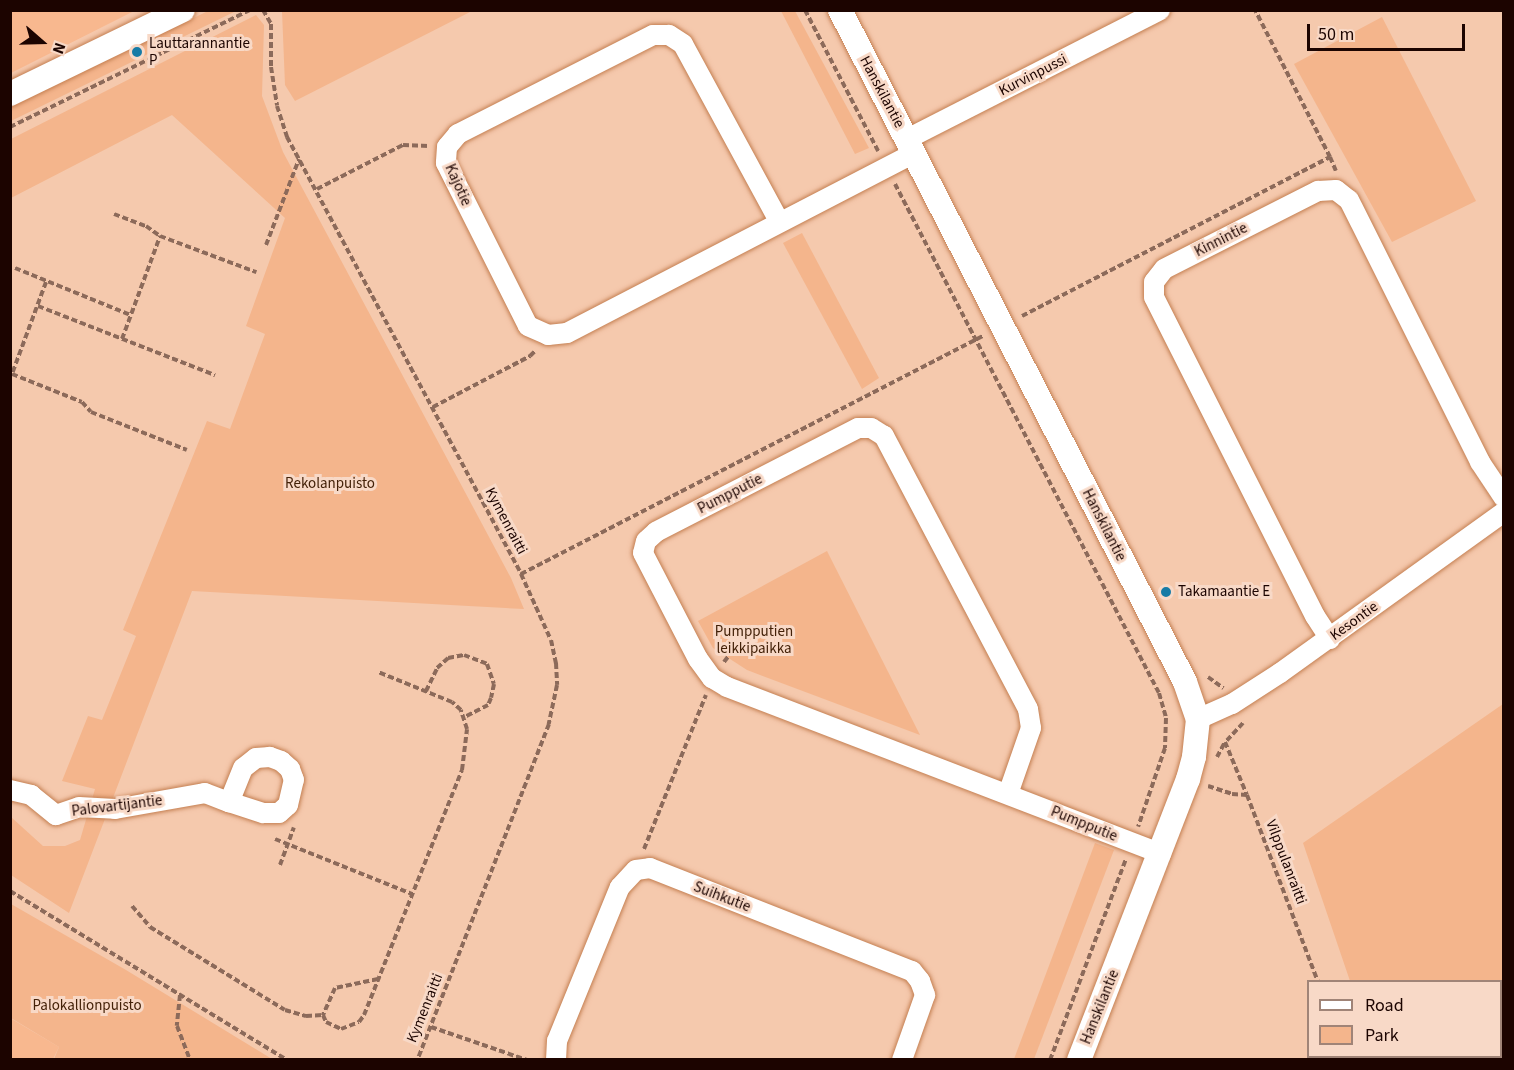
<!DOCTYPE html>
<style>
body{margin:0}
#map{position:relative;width:1514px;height:1070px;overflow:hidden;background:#f5c9ad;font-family:"Source Sans 3",sans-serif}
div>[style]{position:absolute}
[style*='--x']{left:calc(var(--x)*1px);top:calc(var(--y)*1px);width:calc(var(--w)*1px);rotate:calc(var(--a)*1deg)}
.built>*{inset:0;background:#f8b88f}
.green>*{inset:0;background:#f4b58c}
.path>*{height:4px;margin-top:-2px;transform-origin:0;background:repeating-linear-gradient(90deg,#8c6a5a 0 6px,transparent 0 9px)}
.roads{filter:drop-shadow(0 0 2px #c47f51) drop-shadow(0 0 2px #c47f51)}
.minor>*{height:20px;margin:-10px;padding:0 10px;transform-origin:10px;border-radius:10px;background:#fff}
.tertiary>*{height:24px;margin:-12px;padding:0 12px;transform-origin:12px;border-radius:12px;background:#fff}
.dots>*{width:16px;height:16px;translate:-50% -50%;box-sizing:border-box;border:3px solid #f8d9c7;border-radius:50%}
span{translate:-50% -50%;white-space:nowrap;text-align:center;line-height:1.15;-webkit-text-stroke:6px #f8d9c7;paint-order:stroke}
.poi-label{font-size:15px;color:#1c0400}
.left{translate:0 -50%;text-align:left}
.street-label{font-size:15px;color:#1c0400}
.park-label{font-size:15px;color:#432108}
.frame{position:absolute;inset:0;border:12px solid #1c0400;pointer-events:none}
.legend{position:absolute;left:1307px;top:980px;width:195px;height:78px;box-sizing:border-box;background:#f8d9c7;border:2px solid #a08477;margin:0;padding:8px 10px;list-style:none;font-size:18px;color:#1c0400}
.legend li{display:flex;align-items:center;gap:12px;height:30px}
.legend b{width:30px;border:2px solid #a08477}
.north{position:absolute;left:12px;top:12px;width:60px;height:60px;-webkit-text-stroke:4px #f8d9c7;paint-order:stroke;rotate:110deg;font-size:16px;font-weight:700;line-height:24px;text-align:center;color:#1c0400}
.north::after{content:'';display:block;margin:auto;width:21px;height:27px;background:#1c0400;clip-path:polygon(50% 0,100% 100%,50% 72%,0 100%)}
.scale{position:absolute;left:1307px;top:24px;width:158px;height:27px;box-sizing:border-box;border:3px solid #1c0400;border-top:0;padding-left:8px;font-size:18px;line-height:21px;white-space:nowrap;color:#1c0400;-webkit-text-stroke:4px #f8d9c7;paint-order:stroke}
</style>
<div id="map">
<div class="built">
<div style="clip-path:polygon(11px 10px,134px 10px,134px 11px,11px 73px)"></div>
<div style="clip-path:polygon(10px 1018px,59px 1047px,53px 1059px,11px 1059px)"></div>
</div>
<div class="green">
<div style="clip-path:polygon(208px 11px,236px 11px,11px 121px,11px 107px)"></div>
<div style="clip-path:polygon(282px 11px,282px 10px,472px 11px,295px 101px,285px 85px)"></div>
<div style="clip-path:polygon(781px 11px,795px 11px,869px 148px,855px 154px)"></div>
<div style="clip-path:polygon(256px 15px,264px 25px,262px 96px,283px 152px,511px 578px,524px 609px,192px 591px,69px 913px,11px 875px,11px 817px,43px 846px,65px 846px,80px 840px,95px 789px,62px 781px,88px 716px,102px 720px,136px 636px,123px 630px,207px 421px,230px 429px,265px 334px,246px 326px,285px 218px,172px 115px,11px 198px,11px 139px)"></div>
<div style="clip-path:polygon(1382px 17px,1476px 201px,1392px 242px,1294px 64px)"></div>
<div style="clip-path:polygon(802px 233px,879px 378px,862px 389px,783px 243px)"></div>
<div style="clip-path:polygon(827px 551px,920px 735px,747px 670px,713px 648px,698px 621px)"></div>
<div style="clip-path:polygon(1503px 704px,1503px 1059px,1376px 1059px,1375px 1057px,1500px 1056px,1500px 982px,1350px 981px,1303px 843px)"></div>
<div style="clip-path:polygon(1095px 843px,1114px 850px,1034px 1059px,1014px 1059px)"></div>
<div style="clip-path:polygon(11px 904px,126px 970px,272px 1059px,54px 1059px,59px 1047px,11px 1018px)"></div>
</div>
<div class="path">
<div style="--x:263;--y:10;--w:16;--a:60"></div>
<div style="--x:271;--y:24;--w:43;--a:90"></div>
<div style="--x:271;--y:67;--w:39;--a:81"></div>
<div style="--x:277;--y:106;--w:33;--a:72"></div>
<div style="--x:287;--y:137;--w:496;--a:61.8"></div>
<div style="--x:521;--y:574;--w:72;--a:65.6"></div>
<div style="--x:551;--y:640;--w:24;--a:78"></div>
<div style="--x:556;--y:663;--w:22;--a:87"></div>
<div style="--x:557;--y:685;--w:40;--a:102"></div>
<div style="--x:549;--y:724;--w:361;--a:111.4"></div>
<div style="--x:805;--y:10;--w:159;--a:62.6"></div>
<div style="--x:10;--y:127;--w:267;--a:-26"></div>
<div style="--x:1330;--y:157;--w:15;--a:67"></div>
<div style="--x:895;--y:184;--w:573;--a:62.59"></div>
<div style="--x:1159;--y:693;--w:26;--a:74"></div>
<div style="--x:1166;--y:718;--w:30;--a:92"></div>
<div style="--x:1165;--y:748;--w:83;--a:108.9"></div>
<div style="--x:317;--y:189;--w:97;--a:-27.1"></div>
<div style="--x:403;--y:145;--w:26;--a:2"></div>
<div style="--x:114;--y:214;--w:34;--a:21"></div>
<div style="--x:146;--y:226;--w:17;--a:36"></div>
<div style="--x:160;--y:236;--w:103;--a:20.6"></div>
<div style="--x:266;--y:245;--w:92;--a:-69"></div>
<div style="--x:15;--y:268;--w:125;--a:22.1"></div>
<div style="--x:46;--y:282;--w:98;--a:110.3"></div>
<div style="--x:12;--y:374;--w:75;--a:21.8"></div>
<div style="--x:82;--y:402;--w:13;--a:48"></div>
<div style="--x:91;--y:412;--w:103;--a:21.6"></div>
<div style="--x:38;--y:306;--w:190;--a:21.3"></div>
<div style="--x:1022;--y:316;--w:347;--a:-27.3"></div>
<div style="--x:1330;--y:157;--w:165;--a:-117"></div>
<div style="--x:122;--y:339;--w:110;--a:-69.7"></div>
<div style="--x:433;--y:407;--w:110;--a:-27.7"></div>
<div style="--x:530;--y:356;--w:7;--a:-45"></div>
<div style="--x:521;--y:574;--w:520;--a:-27.26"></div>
<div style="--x:724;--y:662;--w:15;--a:-53"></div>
<div style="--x:1208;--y:677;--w:19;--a:36"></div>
<div style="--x:426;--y:691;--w:25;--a:-64"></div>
<div style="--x:437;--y:668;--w:15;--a:-42"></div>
<div style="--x:448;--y:658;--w:16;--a:-11"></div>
<div style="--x:464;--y:655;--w:25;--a:21"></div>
<div style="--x:487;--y:664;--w:21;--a:71"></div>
<div style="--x:494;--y:684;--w:14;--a:102"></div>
<div style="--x:491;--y:698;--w:8;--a:113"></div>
<div style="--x:488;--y:705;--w:28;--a:153"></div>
<div style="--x:1243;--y:723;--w:26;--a:133"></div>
<div style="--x:1225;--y:742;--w:57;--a:67.5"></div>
<div style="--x:1217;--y:757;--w:17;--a:-62"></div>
<div style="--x:1208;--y:786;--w:25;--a:18"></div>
<div style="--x:1232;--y:794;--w:15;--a:4"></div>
<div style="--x:1247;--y:795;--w:200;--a:69.2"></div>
<div style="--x:275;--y:839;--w:148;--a:21.9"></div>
<div style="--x:644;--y:849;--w:166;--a:-68.1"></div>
<div style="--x:280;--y:865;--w:40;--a:-69.8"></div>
<div style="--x:10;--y:891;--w:324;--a:31.4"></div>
<div style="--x:132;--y:906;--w:28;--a:49"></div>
<div style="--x:150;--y:927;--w:158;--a:31.6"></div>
<div style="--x:285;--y:1010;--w:22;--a:16"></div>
<div style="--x:306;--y:1016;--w:17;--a:-3"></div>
<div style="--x:378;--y:979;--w:44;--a:168.2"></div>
<div style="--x:335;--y:988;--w:30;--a:114"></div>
<div style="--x:323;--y:1015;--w:8;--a:67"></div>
<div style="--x:326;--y:1022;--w:17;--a:25"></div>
<div style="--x:341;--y:1029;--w:19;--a:-21"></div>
<div style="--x:359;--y:1022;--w:9;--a:-54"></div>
<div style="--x:364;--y:1015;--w:264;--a:-68.2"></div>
<div style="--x:462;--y:770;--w:41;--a:-83"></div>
<div style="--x:467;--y:729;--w:20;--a:-108"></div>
<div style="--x:461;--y:710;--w:12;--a:-138"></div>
<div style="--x:452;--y:702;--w:80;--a:-157.9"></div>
<div style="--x:180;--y:995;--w:31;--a:96"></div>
<div style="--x:177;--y:1026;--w:36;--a:69"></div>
<div style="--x:431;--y:1027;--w:102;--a:19"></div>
<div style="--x:1343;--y:1056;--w:4;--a:76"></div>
<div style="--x:1050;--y:1060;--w:215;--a:-69.3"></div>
</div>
<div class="roads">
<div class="minor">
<div style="--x:907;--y:139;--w:284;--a:-27"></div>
<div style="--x:779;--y:221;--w:201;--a:-118.5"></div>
<div style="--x:683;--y:44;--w:17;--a:-147"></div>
<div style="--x:669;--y:35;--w:16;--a:180"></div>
<div style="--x:653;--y:35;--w:219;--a:153.1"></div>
<div style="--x:458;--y:134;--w:17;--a:130"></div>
<div style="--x:447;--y:147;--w:16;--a:94"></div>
<div style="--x:446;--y:163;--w:182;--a:63.3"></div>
<div style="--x:528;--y:326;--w:22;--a:24"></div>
<div style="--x:548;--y:335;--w:19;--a:-6"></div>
<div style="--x:567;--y:333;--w:391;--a:-27.4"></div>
<div style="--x:1330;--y:639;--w:27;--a:-123"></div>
<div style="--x:1315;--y:616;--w:357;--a:-116.8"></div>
<div style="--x:1154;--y:297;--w:15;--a:-90"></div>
<div style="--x:1154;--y:282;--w:16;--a:-52"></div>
<div style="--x:1164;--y:269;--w:173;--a:-26.9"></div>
<div style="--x:1318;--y:191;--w:18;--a:-3"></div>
<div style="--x:1336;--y:190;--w:16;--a:38"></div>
<div style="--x:1349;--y:200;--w:293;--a:63.4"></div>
<div style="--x:1480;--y:462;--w:43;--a:56.3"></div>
<div style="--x:1198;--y:719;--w:37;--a:-24"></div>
<div style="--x:1232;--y:704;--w:57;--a:-32.9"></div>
<div style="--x:1280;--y:673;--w:276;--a:-35.7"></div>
<div style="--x:10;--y:790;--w:22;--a:13"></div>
<div style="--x:31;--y:795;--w:32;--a:39"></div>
<div style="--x:56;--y:815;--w:24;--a:-19"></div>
<div style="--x:79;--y:807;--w:36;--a:3"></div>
<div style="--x:115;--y:809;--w:91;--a:-10.1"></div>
<div style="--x:205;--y:793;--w:26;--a:21"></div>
<div style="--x:229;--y:802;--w:36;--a:18"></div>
<div style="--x:263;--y:813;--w:16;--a:0"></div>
<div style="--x:279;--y:813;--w:12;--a:-42"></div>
<div style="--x:288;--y:805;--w:26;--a:-77"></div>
<div style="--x:294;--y:780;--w:12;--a:-110"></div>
<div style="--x:290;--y:769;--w:12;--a:-138"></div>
<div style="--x:281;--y:761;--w:12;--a:-160"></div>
<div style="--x:270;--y:757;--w:14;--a:176"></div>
<div style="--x:256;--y:758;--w:16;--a:142"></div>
<div style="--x:243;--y:768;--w:37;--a:112"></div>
<div style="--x:1008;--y:794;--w:70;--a:-70.8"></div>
<div style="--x:1031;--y:728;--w:19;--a:-99"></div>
<div style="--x:1028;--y:709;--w:309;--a:-117.8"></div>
<div style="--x:884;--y:436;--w:15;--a:-148"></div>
<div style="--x:871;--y:428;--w:13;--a:180"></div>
<div style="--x:858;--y:428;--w:227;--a:152.8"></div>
<div style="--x:656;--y:532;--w:13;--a:138"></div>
<div style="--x:646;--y:541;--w:12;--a:104"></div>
<div style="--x:643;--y:553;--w:119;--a:62.6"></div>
<div style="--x:698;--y:659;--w:24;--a:54"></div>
<div style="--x:712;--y:678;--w:17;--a:31"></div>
<div style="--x:727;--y:687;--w:465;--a:21"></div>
<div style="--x:556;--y:1060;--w:19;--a:-87"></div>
<div style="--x:557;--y:1041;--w:166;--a:-67.8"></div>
<div style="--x:620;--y:887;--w:23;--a:-47"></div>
<div style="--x:636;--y:870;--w:14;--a:-8"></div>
<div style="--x:650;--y:868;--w:282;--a:21.5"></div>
<div style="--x:912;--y:971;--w:13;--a:51"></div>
<div style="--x:920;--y:981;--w:15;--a:70"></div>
<div style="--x:925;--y:995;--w:69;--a:109.5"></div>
</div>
<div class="tertiary">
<div style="--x:840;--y:10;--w:755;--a:62.82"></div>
<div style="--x:1185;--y:682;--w:39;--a:71"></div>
<div style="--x:1198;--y:719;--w:38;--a:96"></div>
<div style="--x:1194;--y:757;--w:23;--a:105"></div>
<div style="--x:1188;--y:779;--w:301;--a:111.2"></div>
<div style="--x:10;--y:94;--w:192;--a:-25.9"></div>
</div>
</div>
<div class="dots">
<div style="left:137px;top:52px;background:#167ba6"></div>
<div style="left:1166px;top:592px;background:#167ba6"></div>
</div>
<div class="poi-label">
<span class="left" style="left:149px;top:52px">Lauttarannantie<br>P</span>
<span class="left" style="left:1178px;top:592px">Takamaantie E</span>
</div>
<div class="street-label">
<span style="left:1033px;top:75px;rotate:-27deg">Kurvinpussi</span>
<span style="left:882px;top:92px;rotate:62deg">Hanskilantie</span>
<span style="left:458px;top:185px;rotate:66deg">Kajotie</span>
<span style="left:1221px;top:240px;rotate:-27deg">Kinnintie</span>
<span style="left:730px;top:494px;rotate:-27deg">Pumpputie</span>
<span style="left:506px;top:521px;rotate:62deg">Kymenraitti</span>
<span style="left:1104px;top:525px;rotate:63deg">Hanskilantie</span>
<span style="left:1354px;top:621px;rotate:-36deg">Kesontie</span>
<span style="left:117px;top:806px;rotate:-7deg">Palovartijantie</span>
<span style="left:1084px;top:824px;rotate:22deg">Pumpputie</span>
<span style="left:1286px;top:862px;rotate:69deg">Vilppulanraitti</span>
<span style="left:722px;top:897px;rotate:21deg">Suihkutie</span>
<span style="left:1100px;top:1007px;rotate:-68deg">Hanskilantie</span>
<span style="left:425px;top:1008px;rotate:-68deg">Kymenraitti</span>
</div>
<div class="park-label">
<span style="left:330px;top:484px">Rekolanpuisto</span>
<span style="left:754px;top:640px">Pumpputien<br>leikkipaikka</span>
<span style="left:87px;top:1006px">Palokallionpuisto</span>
</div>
<div class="frame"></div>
<ul class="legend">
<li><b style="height:8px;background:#fff"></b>Road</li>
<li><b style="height:16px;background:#f4b58c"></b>Park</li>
</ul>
<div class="north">N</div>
<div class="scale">50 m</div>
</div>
